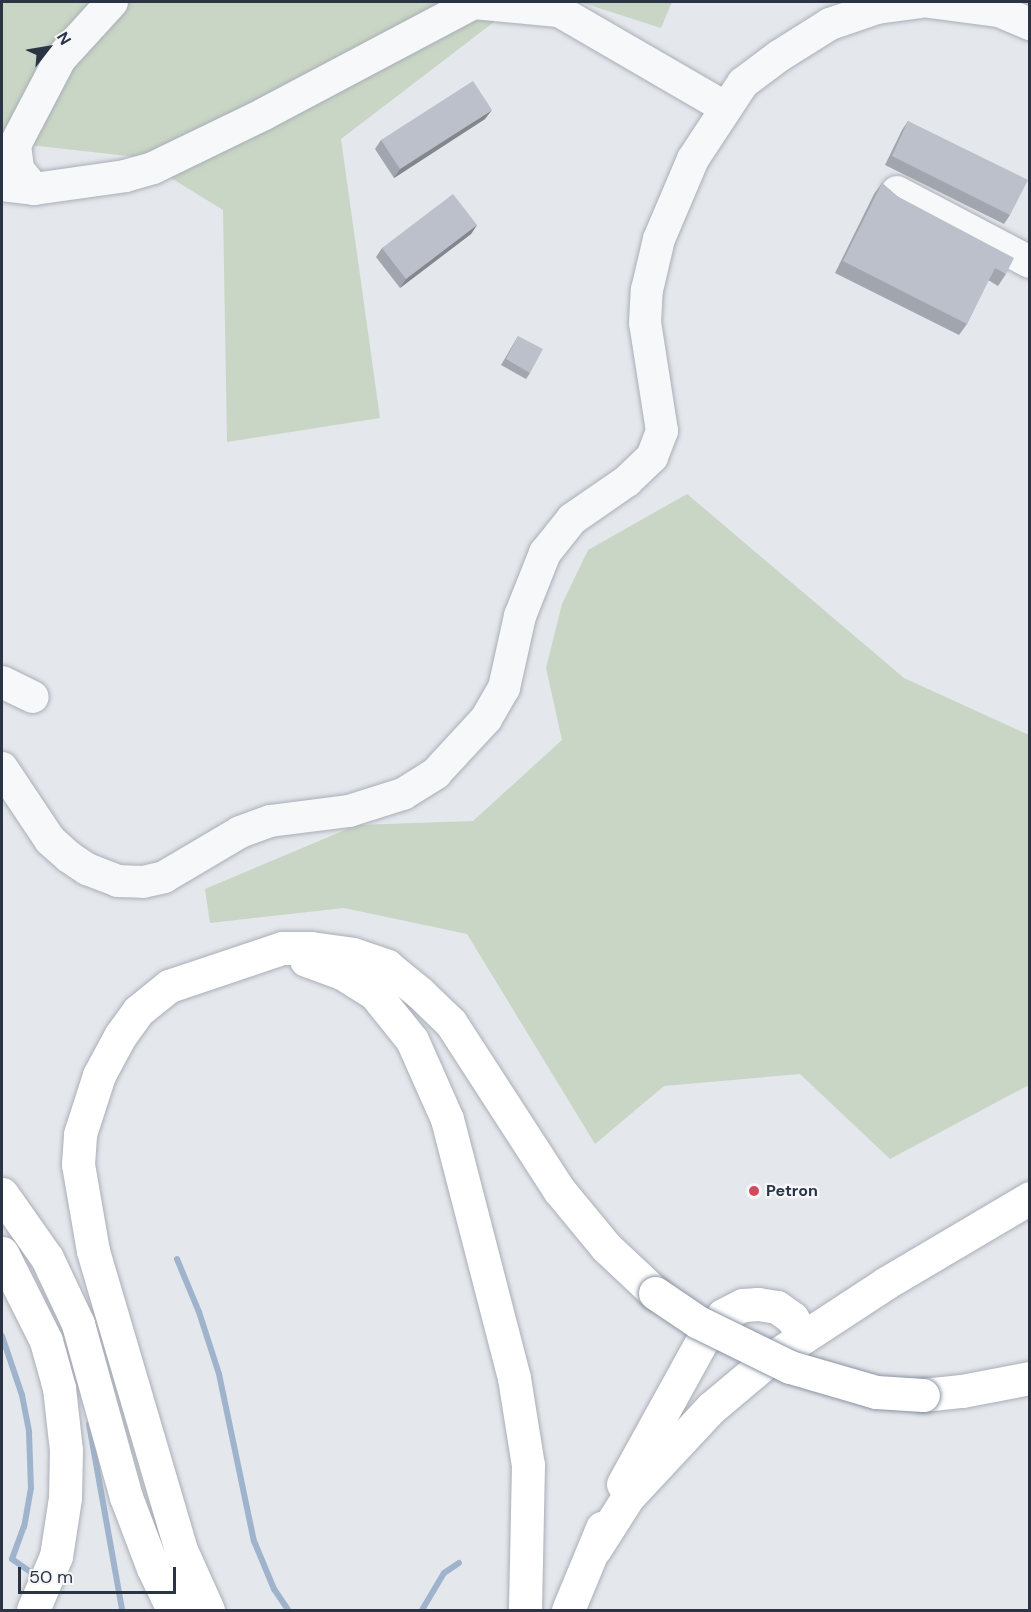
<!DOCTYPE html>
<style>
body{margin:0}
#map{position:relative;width:1031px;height:1612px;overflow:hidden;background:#e4e7ec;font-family:"DM Sans",sans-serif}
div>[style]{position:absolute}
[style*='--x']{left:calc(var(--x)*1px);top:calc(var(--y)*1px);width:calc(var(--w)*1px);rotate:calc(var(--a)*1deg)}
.green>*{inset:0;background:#c9d6c5}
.stream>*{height:6px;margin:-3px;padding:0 3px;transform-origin:3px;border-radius:3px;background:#9fb4cc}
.roads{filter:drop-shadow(0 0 2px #a9aeb7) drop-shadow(0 0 2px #a9aeb7)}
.minor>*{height:32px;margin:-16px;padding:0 16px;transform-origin:16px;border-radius:16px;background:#f7f8fa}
.major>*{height:33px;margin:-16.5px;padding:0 16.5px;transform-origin:16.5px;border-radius:16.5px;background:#fff}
.highway>*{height:33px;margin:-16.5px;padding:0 16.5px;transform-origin:16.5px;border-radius:16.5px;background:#fff}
.bridges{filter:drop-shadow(0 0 2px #8b94a3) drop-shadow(0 0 2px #8b94a3)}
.highway-bridge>*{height:33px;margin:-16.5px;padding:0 16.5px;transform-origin:16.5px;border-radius:16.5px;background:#fff}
.wall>*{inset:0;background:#a1a5ae}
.shaded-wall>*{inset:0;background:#83868d}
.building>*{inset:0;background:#bbc0ca}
.dots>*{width:16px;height:16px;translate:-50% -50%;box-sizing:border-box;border:3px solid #f4f6f9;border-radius:50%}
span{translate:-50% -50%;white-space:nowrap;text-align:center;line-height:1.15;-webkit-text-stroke:4.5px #f4f6f9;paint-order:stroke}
.poi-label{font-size:16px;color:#2b3445;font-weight:700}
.left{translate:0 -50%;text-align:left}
.frame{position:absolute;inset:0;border:3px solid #2b3445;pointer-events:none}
.north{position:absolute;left:18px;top:18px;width:60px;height:60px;-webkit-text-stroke:4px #f4f6f9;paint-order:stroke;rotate:59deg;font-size:16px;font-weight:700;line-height:24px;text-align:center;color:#2b3445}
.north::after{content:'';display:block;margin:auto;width:21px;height:27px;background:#2b3445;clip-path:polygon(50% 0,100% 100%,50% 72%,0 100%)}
.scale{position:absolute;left:18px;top:1567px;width:158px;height:27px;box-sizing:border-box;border:3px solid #2b3445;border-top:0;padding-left:8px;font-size:18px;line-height:21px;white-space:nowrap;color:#2b3445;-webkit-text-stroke:4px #f4f6f9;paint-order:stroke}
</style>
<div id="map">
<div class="green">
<div style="clip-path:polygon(2px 2px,520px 2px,341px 139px,380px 418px,227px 442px,223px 210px,137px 157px,2px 142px)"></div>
<div style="clip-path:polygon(580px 2px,672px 2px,661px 28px)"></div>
<div style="clip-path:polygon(687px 494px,904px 678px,1029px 735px,1029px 1085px,890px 1159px,800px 1074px,664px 1086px,595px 1144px,467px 934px,344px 908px,210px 923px,205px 889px,357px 825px,473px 821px,562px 740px,546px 668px,562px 604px,588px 550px)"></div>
</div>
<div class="stream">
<div style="--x:177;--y:1259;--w:57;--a:67.5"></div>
<div style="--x:199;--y:1312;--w:65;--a:72.1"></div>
<div style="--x:219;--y:1374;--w:171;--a:78.2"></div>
<div style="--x:254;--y:1541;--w:52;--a:67.4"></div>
<div style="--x:274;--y:1589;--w:25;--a:56"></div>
<div style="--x:2;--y:1336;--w:62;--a:71.3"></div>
<div style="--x:22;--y:1395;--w:38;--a:79"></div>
<div style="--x:29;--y:1432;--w:56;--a:88"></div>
<div style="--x:31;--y:1488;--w:39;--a:100"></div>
<div style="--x:24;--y:1526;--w:35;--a:110"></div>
<div style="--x:12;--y:1559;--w:32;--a:35"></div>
<div style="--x:89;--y:1424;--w:189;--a:79.9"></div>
<div style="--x:422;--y:1610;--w:43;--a:-59.3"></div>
<div style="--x:444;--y:1573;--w:18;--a:-34"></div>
</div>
<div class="roads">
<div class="minor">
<div style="--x:929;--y:2;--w:71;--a:7.3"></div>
<div style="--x:999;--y:11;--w:34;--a:23"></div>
<div style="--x:2;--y:185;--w:32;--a:7"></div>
<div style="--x:34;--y:189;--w:92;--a:-8.1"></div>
<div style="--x:125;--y:176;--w:29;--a:-16"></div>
<div style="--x:153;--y:168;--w:123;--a:-25.9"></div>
<div style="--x:264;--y:114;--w:238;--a:-27.9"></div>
<div style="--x:474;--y:3;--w:85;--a:5.4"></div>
<div style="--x:559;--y:11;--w:193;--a:30.1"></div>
<div style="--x:34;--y:189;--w:26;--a:-129"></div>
<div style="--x:18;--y:169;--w:24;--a:-97"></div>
<div style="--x:15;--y:145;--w:97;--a:-62.4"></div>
<div style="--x:60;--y:59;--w:77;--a:-47.6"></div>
<div style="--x:897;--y:192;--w:150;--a:27.8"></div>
<div style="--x:2;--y:682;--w:34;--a:26"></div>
<div style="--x:2;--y:768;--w:87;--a:56.3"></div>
<div style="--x:50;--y:840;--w:25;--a:42"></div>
<div style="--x:69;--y:857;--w:22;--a:34"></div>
<div style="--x:87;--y:869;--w:33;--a:21"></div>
<div style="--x:118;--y:881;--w:25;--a:2"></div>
<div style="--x:143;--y:882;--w:22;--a:-13"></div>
<div style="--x:164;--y:877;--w:88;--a:-30.6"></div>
<div style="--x:240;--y:832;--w:32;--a:-20"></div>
<div style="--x:270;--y:821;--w:80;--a:-7.2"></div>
<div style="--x:349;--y:811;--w:57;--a:-17.5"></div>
<div style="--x:403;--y:794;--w:39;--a:-32"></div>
<div style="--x:436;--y:773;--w:74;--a:-47.2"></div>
<div style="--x:486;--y:719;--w:36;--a:-60"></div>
<div style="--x:504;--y:688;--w:74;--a:-77.5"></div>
<div style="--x:520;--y:616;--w:68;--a:-68.4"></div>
<div style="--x:545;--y:553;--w:43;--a:-51.5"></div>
<div style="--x:572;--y:519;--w:67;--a:-34.6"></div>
<div style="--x:627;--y:481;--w:35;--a:-44"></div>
<div style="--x:652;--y:457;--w:28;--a:-69"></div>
<div style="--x:662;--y:431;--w:109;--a:-98.9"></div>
<div style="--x:645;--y:323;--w:33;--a:-87"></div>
<div style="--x:647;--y:290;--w:52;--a:-76.8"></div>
<div style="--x:659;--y:239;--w:87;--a:-67"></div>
<div style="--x:693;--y:159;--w:91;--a:-56.7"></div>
<div style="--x:743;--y:83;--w:45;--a:-36.9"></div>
<div style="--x:779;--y:56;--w:60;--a:-32.1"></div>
<div style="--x:830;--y:24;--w:50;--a:-18.8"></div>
<div style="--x:877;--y:8;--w:43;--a:-7.9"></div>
</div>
<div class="major">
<div style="--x:623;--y:1484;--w:163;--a:-61.1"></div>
<div style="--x:702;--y:1341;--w:33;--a:-51"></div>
<div style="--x:723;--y:1315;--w:22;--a:-27"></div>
<div style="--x:743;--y:1305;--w:15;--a:-4"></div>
<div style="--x:758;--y:1304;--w:19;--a:9"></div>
<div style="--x:777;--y:1307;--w:19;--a:36"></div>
<div style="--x:792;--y:1318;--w:22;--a:58"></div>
<div style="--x:595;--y:1549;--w:62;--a:-57.6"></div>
<div style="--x:628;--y:1497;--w:122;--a:-47"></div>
<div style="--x:711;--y:1408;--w:73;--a:-40"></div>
<div style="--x:767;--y:1361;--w:142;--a:-33.2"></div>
<div style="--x:886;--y:1283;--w:167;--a:-30.6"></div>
<div style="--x:568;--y:1610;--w:89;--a:-67.5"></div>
</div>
<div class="highway">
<div style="--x:306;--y:960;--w:38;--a:20"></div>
<div style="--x:342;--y:973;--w:39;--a:32"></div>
<div style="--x:375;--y:994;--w:59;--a:51.2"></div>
<div style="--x:412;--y:1040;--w:86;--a:66.1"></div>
<div style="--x:447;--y:1119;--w:268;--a:75.5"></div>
<div style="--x:514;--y:1378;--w:88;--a:80.9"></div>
<div style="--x:528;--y:1465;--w:145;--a:91.2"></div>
<div style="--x:2;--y:1194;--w:78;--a:54.9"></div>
<div style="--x:47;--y:1258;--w:73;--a:64.8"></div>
<div style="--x:78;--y:1324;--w:180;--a:74.5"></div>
<div style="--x:126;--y:1497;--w:76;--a:69.2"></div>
<div style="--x:153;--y:1568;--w:47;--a:64.5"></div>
<div style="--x:2;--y:1253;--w:98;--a:63.4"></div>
<div style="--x:46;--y:1341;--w:49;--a:74.5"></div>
<div style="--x:59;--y:1388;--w:62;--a:83.6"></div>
<div style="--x:66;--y:1450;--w:48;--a:91.2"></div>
<div style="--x:65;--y:1498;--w:59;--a:98.8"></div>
<div style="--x:56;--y:1556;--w:59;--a:113.1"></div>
<div style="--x:923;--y:1395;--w:39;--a:-6"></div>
<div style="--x:962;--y:1391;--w:69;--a:-10.8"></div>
<div style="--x:208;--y:1610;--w:66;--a:-114.2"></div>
<div style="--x:181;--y:1550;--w:312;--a:-106.4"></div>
<div style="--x:93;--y:1251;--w:88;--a:-99.8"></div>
<div style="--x:78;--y:1164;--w:30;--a:-86"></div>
<div style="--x:80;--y:1134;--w:62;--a:-72.1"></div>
<div style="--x:99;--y:1075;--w:44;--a:-61.7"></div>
<div style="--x:120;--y:1036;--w:31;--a:-54"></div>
<div style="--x:138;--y:1011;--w:40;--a:-39"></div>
<div style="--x:169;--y:986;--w:119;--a:-18.6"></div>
<div style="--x:282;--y:948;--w:29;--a:0"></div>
<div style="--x:311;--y:948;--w:42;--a:8.1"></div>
<div style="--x:353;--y:954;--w:36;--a:19"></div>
<div style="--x:387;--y:966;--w:43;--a:39.3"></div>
<div style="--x:420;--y:993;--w:43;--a:44.1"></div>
<div style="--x:451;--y:1023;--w:199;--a:57.1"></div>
<div style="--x:559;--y:1190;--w:74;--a:50.5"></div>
<div style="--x:606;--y:1247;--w:67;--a:43.2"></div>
</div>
</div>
<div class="bridges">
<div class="highway-bridge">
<div style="--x:655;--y:1293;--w:52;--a:34"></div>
<div style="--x:698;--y:1322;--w:102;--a:26.1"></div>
<div style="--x:790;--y:1367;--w:90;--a:16.2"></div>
<div style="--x:876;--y:1392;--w:47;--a:3.7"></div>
</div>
</div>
<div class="wall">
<div style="clip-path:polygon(485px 119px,394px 178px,375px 149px,381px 140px)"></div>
<div style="clip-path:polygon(908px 121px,1010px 215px,1004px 224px,885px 165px,902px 130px)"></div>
<div style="clip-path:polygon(882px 183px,897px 196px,1006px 274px,998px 286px,988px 280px,967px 324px,959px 335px,835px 273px,874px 194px)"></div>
<div style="clip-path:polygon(477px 225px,471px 234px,400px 288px,376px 257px,382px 248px)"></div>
<div style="clip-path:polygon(518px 336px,530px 373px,526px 379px,501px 365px)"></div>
</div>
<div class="shaded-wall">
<div style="clip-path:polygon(492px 110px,485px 119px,394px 178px,400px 169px)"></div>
<div style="clip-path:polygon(477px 225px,471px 234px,400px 288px,406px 279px)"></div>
</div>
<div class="building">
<div style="clip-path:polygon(473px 81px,492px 110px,400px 169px,381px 140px)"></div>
<div style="clip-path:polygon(908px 121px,1028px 180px,1010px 215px,892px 156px)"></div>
<div style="clip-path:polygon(882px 183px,897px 196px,1014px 258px,1006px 274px,995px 268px,967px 324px,843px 261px)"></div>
<div style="clip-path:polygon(453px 194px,477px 225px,406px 279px,382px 248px)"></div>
<div style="clip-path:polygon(518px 336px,543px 349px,530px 373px,506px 359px)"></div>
</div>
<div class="dots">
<div style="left:754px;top:1191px;background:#d1495b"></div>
</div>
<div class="poi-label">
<span class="left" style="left:766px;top:1191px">Petron</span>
</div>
<div class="frame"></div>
<div class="north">N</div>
<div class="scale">50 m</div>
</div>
